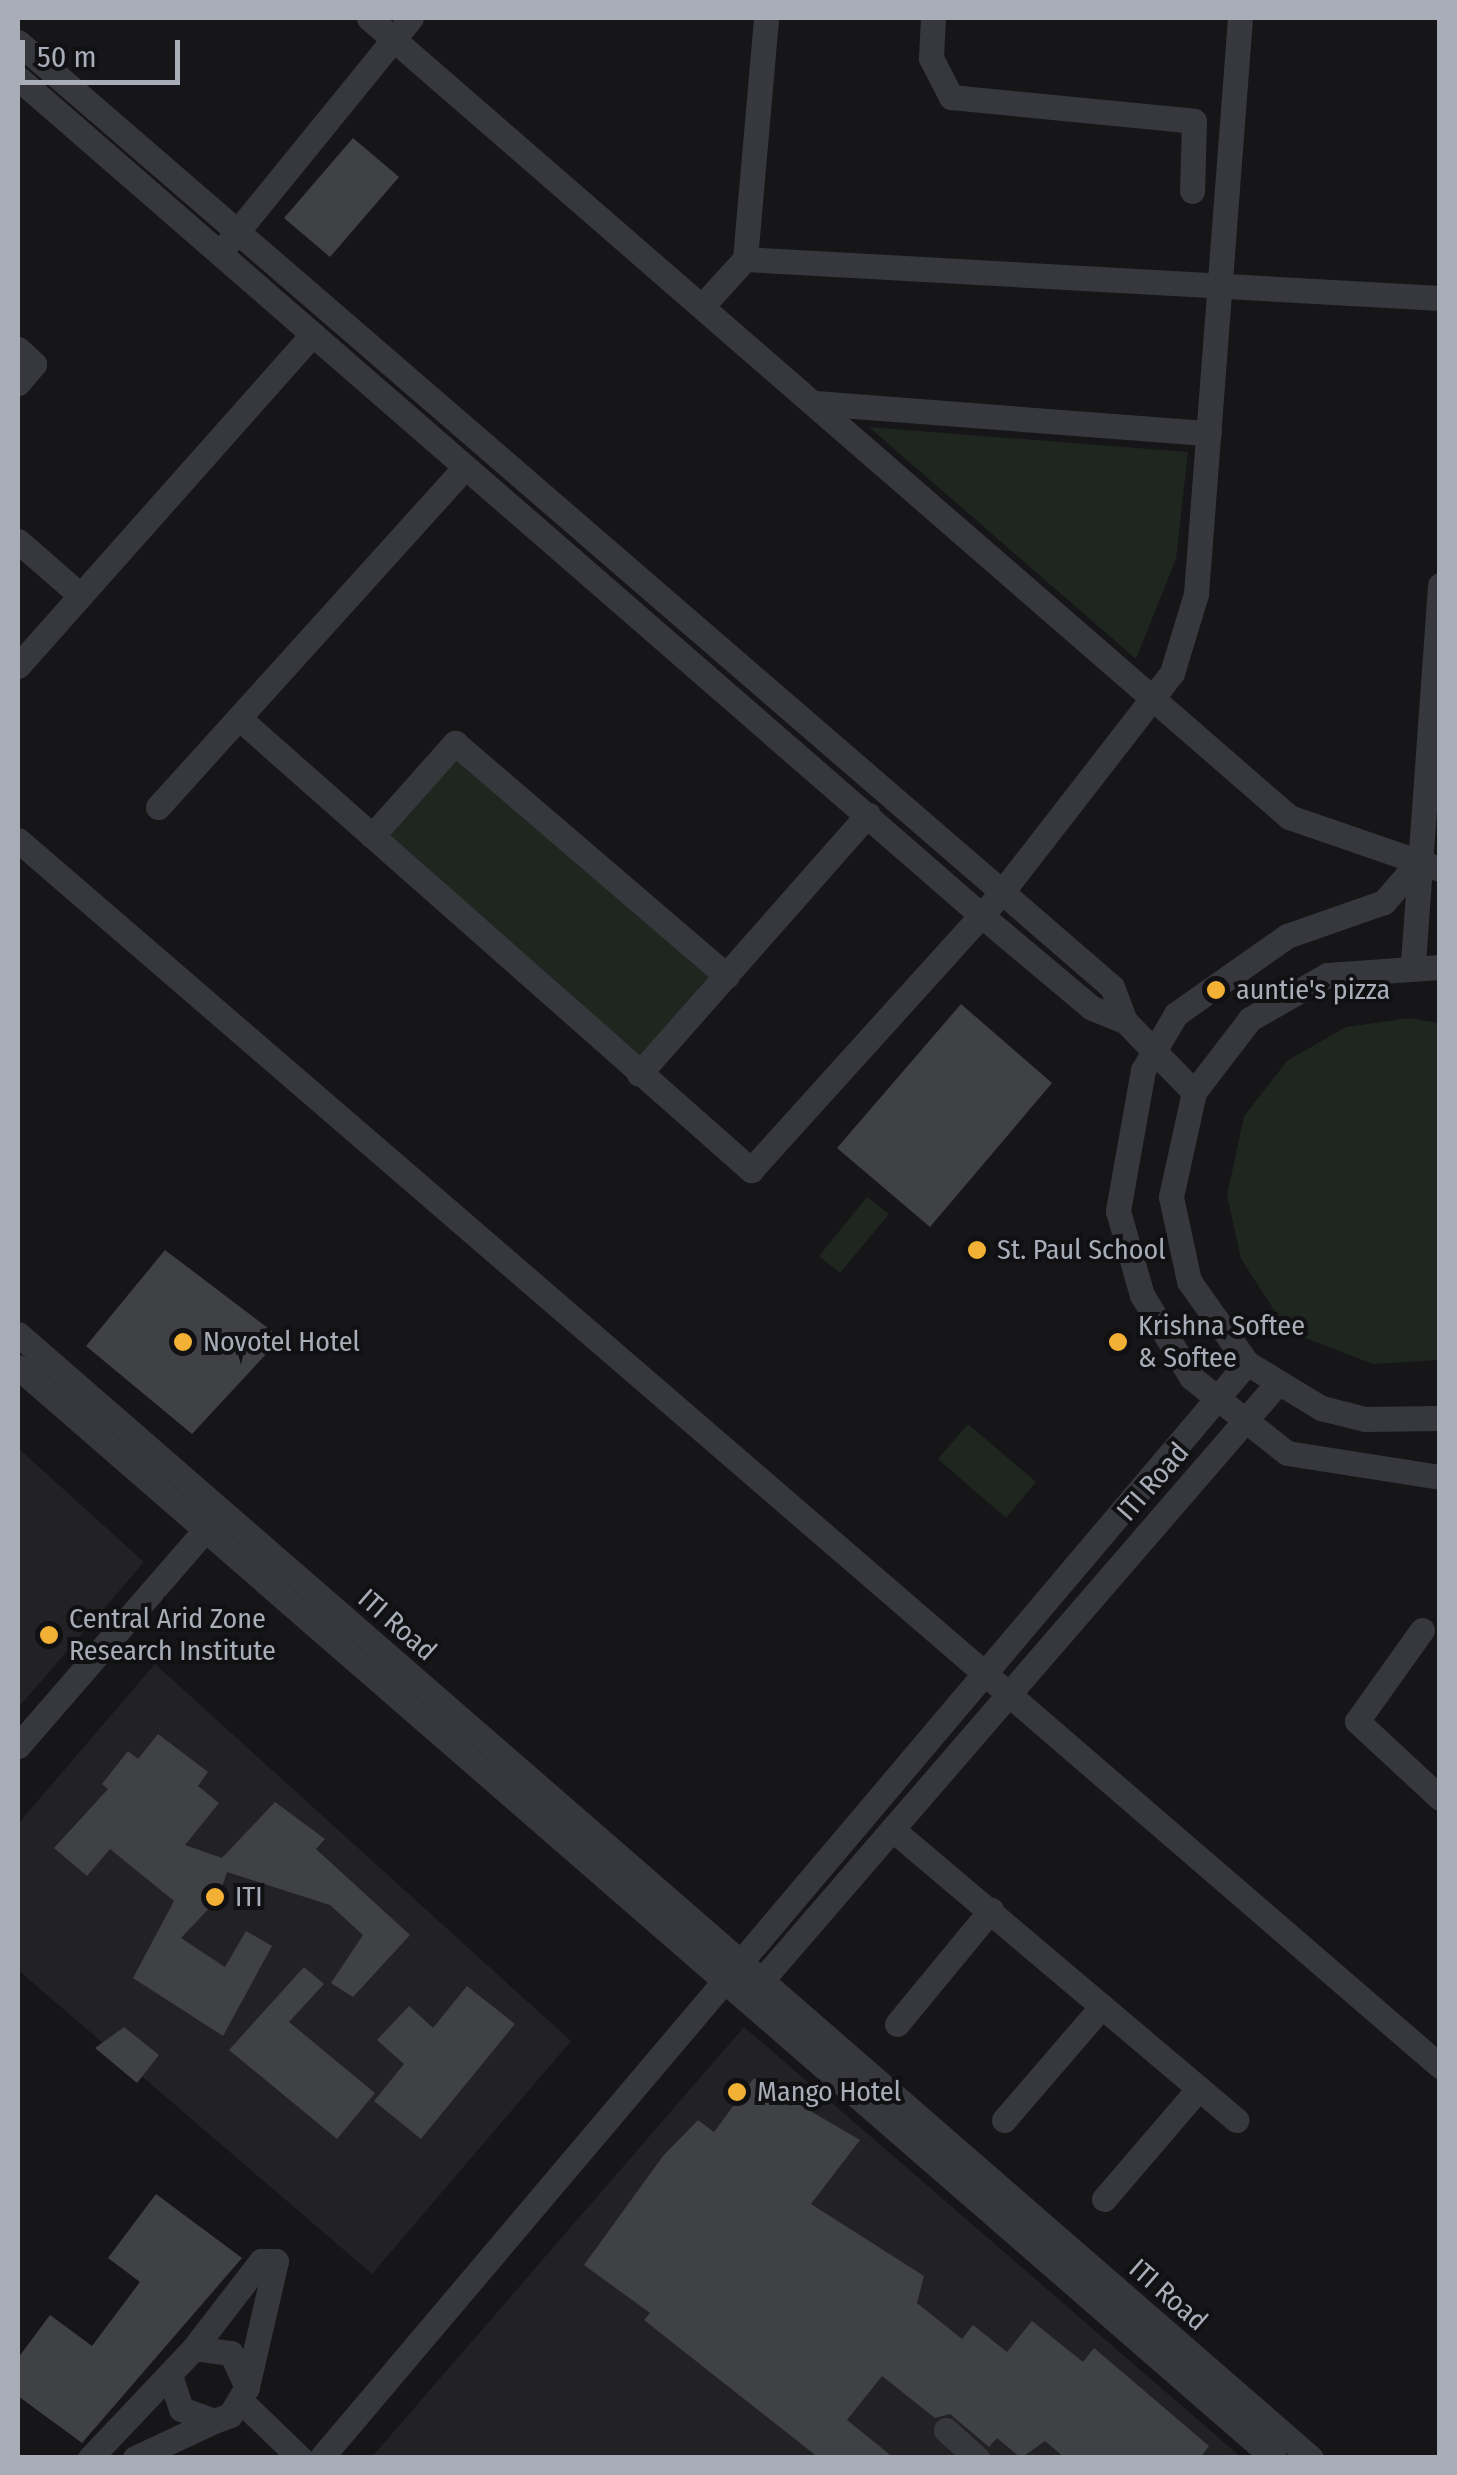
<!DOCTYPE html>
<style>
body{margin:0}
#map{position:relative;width:1457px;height:2475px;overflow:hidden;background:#161618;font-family:"Fira Sans Condensed",sans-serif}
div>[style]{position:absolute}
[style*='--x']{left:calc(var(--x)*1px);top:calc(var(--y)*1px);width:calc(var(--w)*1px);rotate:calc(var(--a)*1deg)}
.built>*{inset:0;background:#222225}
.green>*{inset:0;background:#1e261f}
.building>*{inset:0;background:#404145}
.minor>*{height:25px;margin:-12.5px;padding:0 12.5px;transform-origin:12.5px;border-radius:12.5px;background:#37383d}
.dots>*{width:28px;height:28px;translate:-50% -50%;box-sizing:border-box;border:5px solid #111113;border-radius:50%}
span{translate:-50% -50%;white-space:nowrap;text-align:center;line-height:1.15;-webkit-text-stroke:8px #111113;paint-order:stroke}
.poi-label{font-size:28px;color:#a8adb8}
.left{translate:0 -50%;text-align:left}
.street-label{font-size:28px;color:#a8adb8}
.frame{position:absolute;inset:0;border:20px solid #a8adb8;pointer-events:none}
.scale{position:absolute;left:20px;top:40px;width:160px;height:45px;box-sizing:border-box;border:5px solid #a8adb8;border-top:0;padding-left:12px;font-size:30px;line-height:35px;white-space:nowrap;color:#a8adb8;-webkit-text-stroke:8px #111113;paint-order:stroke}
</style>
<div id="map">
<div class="built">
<div style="clip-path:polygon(18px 1448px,144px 1562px,18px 1708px,18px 1447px)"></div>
<div style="clip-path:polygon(155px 1664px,571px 2041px,372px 2274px,18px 1970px,18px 1824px)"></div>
<div style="clip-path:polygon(744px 2027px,1241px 2457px,371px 2458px)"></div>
</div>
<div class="green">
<div style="clip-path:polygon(869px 427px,1188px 452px,1176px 559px,1136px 659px)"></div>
<div style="clip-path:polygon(452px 754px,714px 978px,644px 1059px,382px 834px)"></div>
<div style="clip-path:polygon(1410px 1018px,1439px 1023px,1439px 1360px,1373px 1364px,1305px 1338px,1278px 1316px,1241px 1259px,1227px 1195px,1244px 1116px,1287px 1061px,1346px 1027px)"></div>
<div style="clip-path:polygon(867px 1197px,889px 1214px,840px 1273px,819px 1256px)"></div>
<div style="clip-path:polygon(968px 1424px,1036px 1482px,1006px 1518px,938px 1459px)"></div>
</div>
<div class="building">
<div style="clip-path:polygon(353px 138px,399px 177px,330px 257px,284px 218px)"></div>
<div style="clip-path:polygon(961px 1004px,1052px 1083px,930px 1227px,837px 1148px)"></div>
<div style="clip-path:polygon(165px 1250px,281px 1338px,192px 1434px,86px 1346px)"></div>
<div style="clip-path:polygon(158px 1734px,208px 1772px,198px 1786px,219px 1803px,185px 1845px,222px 1858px,275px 1802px,325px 1839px,316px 1849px,410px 1935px,353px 1997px,331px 1983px,363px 1935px,330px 1905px,227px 1872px,218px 1899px,181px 1938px,225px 1967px,246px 1931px,272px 1946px,223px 2036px,133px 1978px,174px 1901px,110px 1849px,87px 1876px,54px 1848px,108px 1789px,102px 1784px,128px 1751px,138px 1759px)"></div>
<div style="clip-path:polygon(304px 1967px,324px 1984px,289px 2022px,375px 2093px,337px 2139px,229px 2050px)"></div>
<div style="clip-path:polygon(467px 1986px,515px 2024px,421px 2139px,374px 2101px,404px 2064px,377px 2040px,409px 2006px,433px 2028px)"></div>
<div style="clip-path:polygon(124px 2027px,159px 2055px,137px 2083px,95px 2048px)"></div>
<div style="clip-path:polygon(754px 2078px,860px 2140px,811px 2204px,924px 2276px,917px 2303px,962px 2339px,973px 2325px,1007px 2352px,1032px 2321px,1083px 2362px,1094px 2348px,1209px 2446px,1200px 2458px,1065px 2458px,1045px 2441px,1021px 2458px,997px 2438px,989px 2447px,950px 2414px,935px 2418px,882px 2376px,847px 2420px,894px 2458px,819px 2458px,644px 2320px,650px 2313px,584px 2265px,663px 2156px,698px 2120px,714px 2132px)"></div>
<div style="clip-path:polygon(156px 2194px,242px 2258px,82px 2443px,18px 2396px,18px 2358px,50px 2315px,92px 2346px,140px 2282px,108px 2258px)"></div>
</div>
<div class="minor">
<div style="--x:369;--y:18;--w:1219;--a:40.97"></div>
<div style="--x:1289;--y:817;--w:160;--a:19"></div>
<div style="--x:933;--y:18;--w:40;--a:92.9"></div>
<div style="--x:931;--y:58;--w:44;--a:62.9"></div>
<div style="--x:951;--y:97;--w:244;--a:5.6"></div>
<div style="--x:1194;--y:121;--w:70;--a:91.6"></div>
<div style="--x:18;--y:42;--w:1446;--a:40.82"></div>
<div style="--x:1112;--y:987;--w:36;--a:69"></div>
<div style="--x:18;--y:78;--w:1276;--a:41"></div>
<div style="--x:981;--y:915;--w:145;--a:40"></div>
<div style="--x:1092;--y:1008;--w:35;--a:22"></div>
<div style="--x:1125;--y:1021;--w:99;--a:45.8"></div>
<div style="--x:228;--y:243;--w:290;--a:-50.9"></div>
<div style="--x:745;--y:259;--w:242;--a:-85"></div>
<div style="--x:704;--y:304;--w:61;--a:-47.7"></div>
<div style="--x:745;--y:259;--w:696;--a:3.21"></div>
<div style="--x:18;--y:349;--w:22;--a:43"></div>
<div style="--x:34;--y:364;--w:25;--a:130"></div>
<div style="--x:815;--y:403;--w:395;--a:4.4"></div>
<div style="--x:18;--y:541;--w:82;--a:41.1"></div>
<div style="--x:18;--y:666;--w:444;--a:-48.4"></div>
<div style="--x:240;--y:719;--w:682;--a:41.43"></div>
<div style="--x:751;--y:1170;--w:375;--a:-47.9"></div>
<div style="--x:1002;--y:892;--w:277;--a:-52.2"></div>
<div style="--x:1172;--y:673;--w:83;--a:-73.1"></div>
<div style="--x:1196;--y:594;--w:578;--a:-85.63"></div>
<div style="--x:158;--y:807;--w:458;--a:-47.9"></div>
<div style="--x:372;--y:836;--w:125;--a:-48.3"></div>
<div style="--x:455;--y:743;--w:358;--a:40.6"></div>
<div style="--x:18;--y:840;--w:1878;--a:40.77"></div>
<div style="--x:1421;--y:859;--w:57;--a:130.7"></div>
<div style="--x:1384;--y:902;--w:103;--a:160.7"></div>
<div style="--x:1287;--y:936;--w:136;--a:144.9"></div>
<div style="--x:1176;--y:1014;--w:65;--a:120.5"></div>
<div style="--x:1143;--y:1070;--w:143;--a:100.1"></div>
<div style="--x:1118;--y:1211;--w:87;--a:74.1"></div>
<div style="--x:1142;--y:1295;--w:96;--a:59.1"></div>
<div style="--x:1191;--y:1377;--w:32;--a:39"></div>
<div style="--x:1216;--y:1397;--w:90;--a:38.3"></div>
<div style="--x:1287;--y:1453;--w:155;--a:8.9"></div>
<div style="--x:1413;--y:963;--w:379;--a:-85.9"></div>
<div style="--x:1440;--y:967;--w:113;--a:176"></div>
<div style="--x:1327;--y:975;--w:89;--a:150.3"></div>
<div style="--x:1250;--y:1019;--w:92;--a:127.5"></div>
<div style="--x:1194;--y:1092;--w:107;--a:102.4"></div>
<div style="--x:1171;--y:1197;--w:86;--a:77.9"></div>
<div style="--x:1189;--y:1281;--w:100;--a:54.7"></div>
<div style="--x:1247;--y:1363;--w:87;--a:31.3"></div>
<div style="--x:1321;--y:1408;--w:45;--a:14"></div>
<div style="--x:1365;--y:1419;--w:75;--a:-0.8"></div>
<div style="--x:639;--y:1074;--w:346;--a:-48.6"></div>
<div style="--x:18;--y:1334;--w:1713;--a:41"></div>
<div style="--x:18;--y:1367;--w:1664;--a:40.98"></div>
<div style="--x:1422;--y:1630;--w:112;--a:125.5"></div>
<div style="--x:1357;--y:1721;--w:113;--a:42.9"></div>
<div style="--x:18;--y:1746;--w:284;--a:-49.1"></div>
<div style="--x:892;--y:1829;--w:451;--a:40.2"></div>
<div style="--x:761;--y:1981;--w:788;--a:-49.17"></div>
<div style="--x:897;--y:2024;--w:148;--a:-50.5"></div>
<div style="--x:1004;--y:2120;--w:150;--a:-49.3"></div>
<div style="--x:1104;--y:2199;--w:146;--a:-49.4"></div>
<div style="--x:194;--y:2348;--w:110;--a:-52.4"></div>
<div style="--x:261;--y:2261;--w:15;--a:0"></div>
<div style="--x:276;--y:2261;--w:129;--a:103"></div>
<div style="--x:242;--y:2402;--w:81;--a:44"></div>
<div style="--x:946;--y:2430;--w:42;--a:42.1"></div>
<div style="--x:90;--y:2458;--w:151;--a:-46.6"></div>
<div style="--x:194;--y:2348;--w:37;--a:8"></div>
<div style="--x:231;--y:2353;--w:38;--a:65"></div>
<div style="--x:247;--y:2387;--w:33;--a:121"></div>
<div style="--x:230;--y:2415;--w:17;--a:159"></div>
<div style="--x:214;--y:2421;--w:35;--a:-160"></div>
<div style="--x:181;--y:2409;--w:33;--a:-108"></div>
<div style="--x:135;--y:2458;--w:87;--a:-25.1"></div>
<div style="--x:321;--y:2458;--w:1434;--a:-49.78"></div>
</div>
<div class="dots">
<div style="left:1216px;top:990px;background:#f2b134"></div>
<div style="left:977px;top:1250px;background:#f2b134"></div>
<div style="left:183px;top:1342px;background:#f2b134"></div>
<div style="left:1118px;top:1342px;background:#f2b134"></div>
<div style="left:49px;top:1635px;background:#f2b134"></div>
<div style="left:215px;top:1897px;background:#f2b134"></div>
<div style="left:737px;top:2092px;background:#f2b134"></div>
</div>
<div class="poi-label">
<span class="left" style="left:1236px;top:990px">auntie's pizza</span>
<span class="left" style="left:997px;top:1250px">St. Paul School</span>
<span class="left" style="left:1138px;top:1342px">Krishna Softee<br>&amp; Softee</span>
<span class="left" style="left:203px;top:1342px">Novotel Hotel</span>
<span class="left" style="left:69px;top:1635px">Central Arid Zone<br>Research Institute</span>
<span class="left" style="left:235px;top:1897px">ITI</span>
<span class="left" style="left:757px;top:2092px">Mango Hotel</span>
</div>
<div class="street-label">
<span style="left:1153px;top:1482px;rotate:-49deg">ITI Road</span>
<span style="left:397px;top:1625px;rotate:41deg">ITI Road</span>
<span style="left:1168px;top:2295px;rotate:41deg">ITI Road</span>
</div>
<div class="frame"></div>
<div class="scale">50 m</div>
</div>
